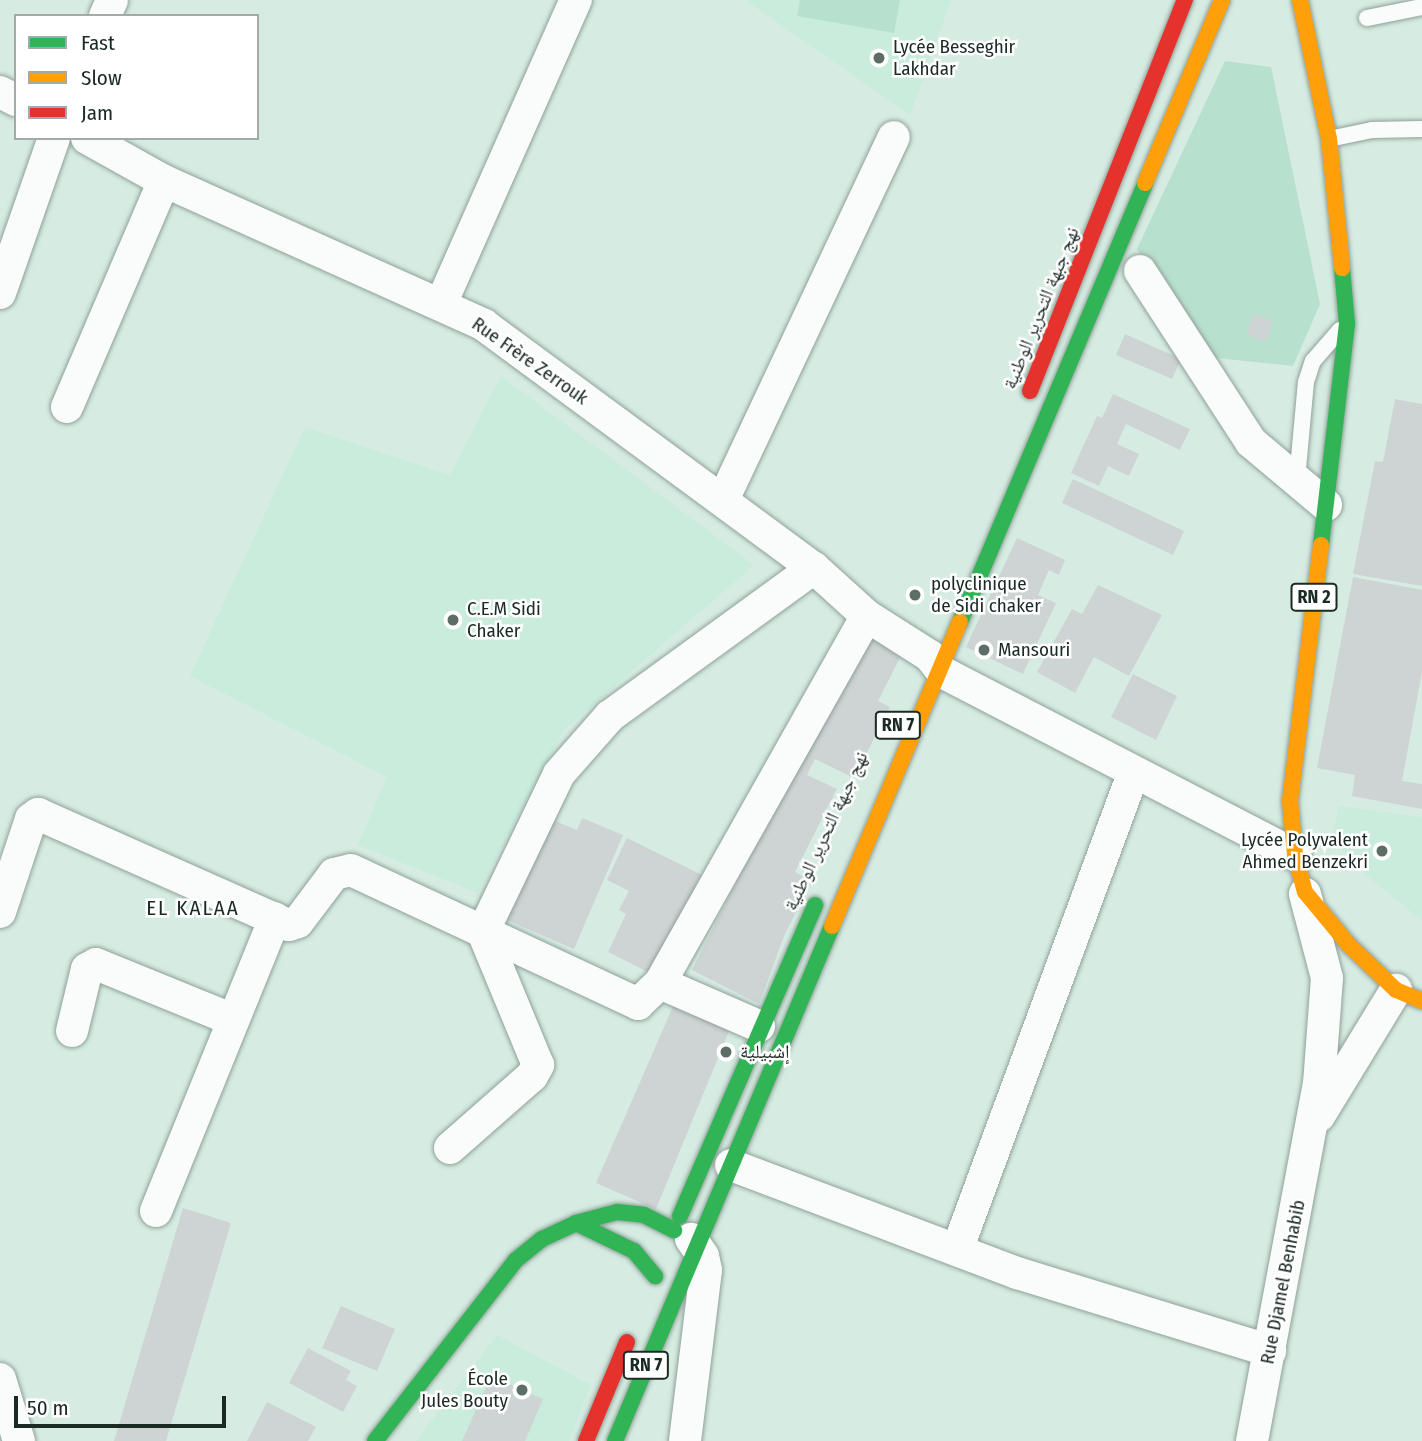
<!DOCTYPE html>
<meta charset="utf-8">
<style>
body{margin:0}
#map{position:relative;width:1422px;height:1441px;overflow:hidden;background:#d6ece2;font-family:"Fira Sans Condensed","Noto Naskh Arabic",sans-serif}
div>[style]{position:absolute}
[style*='--x']{left:calc(var(--x)*1px);top:calc(var(--y)*1px);width:calc(var(--w)*1px);rotate:calc(var(--a)*1deg)}
.built>*{inset:0;background:#c9ecdc}
.green>*{inset:0;background:#b8e0ce}
.building>*{inset:0;background:#ced3d4}
.roads{filter:drop-shadow(0 0 2px #90a199) drop-shadow(0 0 2px #90a199)}
.lane>*{height:16px;margin:-8px;padding:0 8px;transform-origin:8px;border-radius:8px;background:#f9fcfb}
.street>*{height:32px;margin:-16px;padding:0 16px;transform-origin:16px;border-radius:16px;background:#f9fcfb}
.fast>*{height:16px;margin:-8px;padding:0 8px;transform-origin:8px;border-radius:8px;background:#30b455}
.slow>*{height:16px;margin:-8px;padding:0 8px;transform-origin:8px;border-radius:8px;background:#ff9f0a}
.jam>*{height:16px;margin:-8px;padding:0 8px;transform-origin:8px;border-radius:8px;background:#e5322d}
.dots>*{width:19px;height:19px;translate:-50% -50%;box-sizing:border-box;border:4px solid #fff;border-radius:50%}
span{translate:-50% -50%;white-space:nowrap;text-align:center;line-height:1.15;-webkit-text-stroke:5px #fff;paint-order:stroke}
.shield-label span{padding:2px 5px;background:#fff;border:2px solid;border-radius:5px;-webkit-text-stroke-width:0}
.shield-label{font-size:18px;color:#1b2a23;font-weight:700}
.poi-label{font-size:19px;color:#1b2a23}
.left{translate:0 -50%;text-align:left}
.right{translate:-100% -50%;text-align:right}
.street-label{font-size:19px;color:#1b2a23}
.neighbourhood-label{font-size:21px;color:#1b2a23;letter-spacing:2px}
.legend{position:absolute;left:14px;top:14px;width:245px;height:126px;box-sizing:border-box;background:#fff;border:2px solid #a4aaa7;margin:0;padding:9px 12px;list-style:none;font-size:21px;color:#1b2a23}
.legend li{display:flex;align-items:center;gap:14px;height:35px}
.legend b{width:35px;border:2px solid #a4aaa7}
.scale{position:absolute;left:14px;top:1396px;width:212px;height:32px;box-sizing:border-box;border:4px solid #1b2a23;border-top:0;padding-left:9px;font-size:21px;line-height:24px;white-space:nowrap;color:#1b2a23;-webkit-text-stroke:5px #fff;paint-order:stroke}
</style>
<div id="map">
<div class="built">
<div style="clip-path:polygon(745px 0,951px 0,910px 115px)"></div>
<div style="clip-path:polygon(501px 376px,754px 565px,564px 730px,477px 893px,358px 845px,387px 777px,190px 676px,305px 427px,450px 475px)"></div>
<div style="clip-path:polygon(1339px 806px,1422px 817px,1422px 921px,1353px 864px,1332px 837px)"></div>
<div style="clip-path:polygon(497px 1335px,591px 1385px,569px 1441px,416px 1441px)"></div>
</div>
<div class="green">
<div style="clip-path:polygon(800px 0,900px 0,894px 33px,797px 16px)"></div>
<div style="clip-path:polygon(1225px 61px,1271px 67px,1320px 304px,1293px 366px,1216px 358px,1137px 249px)"></div>
</div>
<div class="building">
<div style="clip-path:polygon(1254px 314px,1273px 321px,1265px 342px,1246px 334px)"></div>
<div style="clip-path:polygon(1125px 334px,1181px 359px,1172px 379px,1116px 355px)"></div>
<div style="clip-path:polygon(1113px 394px,1190px 429px,1180px 450px,1126px 424px,1117px 444px,1139px 454px,1129px 476px,1108px 466px,1099px 486px,1071px 473px,1097px 416px,1102px 418px)"></div>
<div style="clip-path:polygon(1395px 399px,1422px 404px,1422px 586px,1353px 574px,1375px 461px,1383px 462px)"></div>
<div style="clip-path:polygon(1073px 479px,1184px 531px,1173px 555px,1062px 503px)"></div>
<div style="clip-path:polygon(1017px 538px,1065px 560px,1059px 575px,1049px 570px,1038px 595px,1056px 603px,1023px 674px,966px 647px)"></div>
<div style="clip-path:polygon(1353px 577px,1422px 590px,1422px 672px,1402px 781px,1422px 784px,1422px 809px,1352px 796px,1355px 775px,1317px 768px)"></div>
<div style="clip-path:polygon(1098px 585px,1162px 615px,1129px 676px,1094px 657px,1075px 693px,1037px 672px,1072px 609px,1082px 614px)"></div>
<div style="clip-path:polygon(863px 630px,904px 650px,878px 701px,890px 707px,854px 778px,815px 759px,807px 775px,837px 789px,795px 872px,812px 881px,784px 936px,759px 1004px,692px 970px)"></div>
<div style="clip-path:polygon(1133px 674px,1177px 696px,1156px 740px,1111px 717px)"></div>
<div style="clip-path:polygon(545px 817px,577px 830px,582px 818px,623px 835px,574px 949px,502px 918px)"></div>
<div style="clip-path:polygon(627px 838px,702px 875px,654px 975px,608px 952px,626px 914px,619px 910px,629px 891px,607px 880px)"></div>
<div style="clip-path:polygon(678px 995px,734px 1019px,656px 1209px,596px 1183px)"></div>
<div style="clip-path:polygon(183px 1208px,231px 1223px,166px 1441px,114px 1441px)"></div>
<div style="clip-path:polygon(341px 1306px,395px 1329px,377px 1371px,322px 1348px)"></div>
<div style="clip-path:polygon(308px 1348px,351px 1371px,346px 1380px,357px 1386px,343px 1412px,289px 1383px)"></div>
<div style="clip-path:polygon(491px 1376px,543px 1399px,525px 1441px,462px 1441px)"></div>
<div style="clip-path:polygon(267px 1402px,316px 1427px,308px 1441px,247px 1441px)"></div>
</div>
<div class="roads">
<div class="lane">
<div style="--x:1367;--y:18;--w:56;--a:-11.3"></div>
<div style="--x:1329;--y:139;--w:44;--a:-11.8"></div>
<div style="--x:1372;--y:130;--w:50;--a:-1.1"></div>
<div style="--x:1297;--y:480;--w:98;--a:-84.8"></div>
<div style="--x:1306;--y:382;--w:22;--a:-72"></div>
<div style="--x:1313;--y:361;--w:41;--a:-48.9"></div>
</div>
<div class="street">
<div style="--x:105;--y:16;--w:17;--a:-66"></div>
<div style="--x:0;--y:92;--w:18;--a:27"></div>
<div style="--x:87;--y:138;--w:88;--a:29.2"></div>
<div style="--x:164;--y:181;--w:351;--a:24.2"></div>
<div style="--x:484;--y:325;--w:410;--a:36.4"></div>
<div style="--x:814;--y:568;--w:72;--a:42.2"></div>
<div style="--x:867;--y:616;--w:75;--a:32.4"></div>
<div style="--x:930;--y:656;--w:20;--a:53"></div>
<div style="--x:942;--y:672;--w:398;--a:27.4"></div>
<div style="--x:1140;--y:271;--w:204;--a:57"></div>
<div style="--x:1251;--y:442;--w:98;--a:40"></div>
<div style="--x:0;--y:293;--w:164;--a:-70.8"></div>
<div style="--x:441;--y:304;--w:333;--a:-66.1"></div>
<div style="--x:67;--y:407;--w:246;--a:-66.8"></div>
<div style="--x:723;--y:500;--w:401;--a:-64.8"></div>
<div style="--x:0;--y:912;--w:98;--a:-71.6"></div>
<div style="--x:31;--y:819;--w:9;--a:-36"></div>
<div style="--x:38;--y:814;--w:274;--a:23.9"></div>
<div style="--x:289;--y:925;--w:9;--a:-18"></div>
<div style="--x:298;--y:922;--w:60;--a:-53.1"></div>
<div style="--x:334;--y:874;--w:17;--a:-13"></div>
<div style="--x:351;--y:870;--w:317;--a:25"></div>
<div style="--x:638;--y:1004;--w:30;--a:-44"></div>
<div style="--x:660;--y:983;--w:421;--a:-60.6"></div>
<div style="--x:660;--y:983;--w:108;--a:23.5"></div>
<div style="--x:72;--y:1031;--w:64;--a:-76.4"></div>
<div style="--x:87;--y:969;--w:10;--a:-29"></div>
<div style="--x:96;--y:964;--w:148;--a:22.2"></div>
<div style="--x:1319;--y:1116;--w:148;--a:-58.6"></div>
<div style="--x:450;--y:1148;--w:109;--a:-41.3"></div>
<div style="--x:532;--y:1076;--w:13;--a:-61"></div>
<div style="--x:538;--y:1065;--w:144;--a:-112.5"></div>
<div style="--x:483;--y:932;--w:175;--a:-64.3"></div>
<div style="--x:559;--y:774;--w:77;--a:-48.7"></div>
<div style="--x:610;--y:716;--w:252;--a:-36"></div>
<div style="--x:731;--y:1165;--w:306;--a:20.7"></div>
<div style="--x:1017;--y:1273;--w:265;--a:17.1"></div>
<div style="--x:156;--y:1211;--w:316;--a:-67.9"></div>
<div style="--x:957;--y:1250;--w:507;--a:-69.71"></div>
<div style="--x:0;--y:1379;--w:65;--a:73"></div>
<div style="--x:685;--y:1441;--w:172;--a:-83"></div>
<div style="--x:706;--y:1270;--w:14;--a:-102"></div>
<div style="--x:703;--y:1256;--w:21;--a:-125"></div>
<div style="--x:1252;--y:1441;--w:363;--a:-79.4"></div>
<div style="--x:1319;--y:1084;--w:106;--a:-85.7"></div>
<div style="--x:1327;--y:978;--w:87;--a:-104.7"></div>
</div>
<div class="fast">
<div style="--x:1321;--y:545;--w:223;--a:-83.3"></div>
<div style="--x:1347;--y:324;--w:56;--a:-95.1"></div>
<div style="--x:960;--y:622;--w:476;--a:-67.1"></div>
<div style="--x:680;--y:1216;--w:339;--a:-66.5"></div>
<div style="--x:576;--y:1223;--w:64;--a:25.8"></div>
<div style="--x:634;--y:1251;--w:33;--a:50"></div>
<div style="--x:375;--y:1441;--w:229;--a:-52.1"></div>
<div style="--x:516;--y:1260;--w:33;--a:-39"></div>
<div style="--x:542;--y:1239;--w:38;--a:-25"></div>
<div style="--x:576;--y:1223;--w:42;--a:-15"></div>
<div style="--x:617;--y:1212;--w:27;--a:6"></div>
<div style="--x:644;--y:1215;--w:34;--a:27"></div>
<div style="--x:615;--y:1441;--w:559;--a:-67.15"></div>
</div>
<div class="slow">
<div style="--x:1300;--y:0;--w:142;--a:78.2"></div>
<div style="--x:1329;--y:139;--w:130;--a:84.2"></div>
<div style="--x:1145;--y:183;--w:199;--a:-67.2"></div>
<div style="--x:1321;--y:545;--w:258;--a:96.9"></div>
<div style="--x:1290;--y:801;--w:54;--a:84.7"></div>
<div style="--x:1295;--y:855;--w:38;--a:75"></div>
<div style="--x:1305;--y:892;--w:69;--a:50.3"></div>
<div style="--x:1349;--y:945;--w:65;--a:43.8"></div>
<div style="--x:1396;--y:990;--w:28;--a:23"></div>
<div style="--x:832;--y:926;--w:330;--a:-67.2"></div>
</div>
<div class="jam">
<div style="--x:1030;--y:391;--w:421;--a:-68.4"></div>
<div style="--x:586;--y:1441;--w:107;--a:-67.5"></div>
</div>
</div>
<div class="dots">
<div style="left:879px;top:58px;background:#5c6e66"></div>
<div style="left:915px;top:595px;background:#5c6e66"></div>
<div style="left:453px;top:620px;background:#5c6e66"></div>
<div style="left:984px;top:650px;background:#5c6e66"></div>
<div style="left:1382px;top:851px;background:#5c6e66"></div>
<div style="left:726px;top:1052px;background:#5c6e66"></div>
<div style="left:522px;top:1390px;background:#5c6e66"></div>
</div>
<div class="shield-label">
<span style="left:1314px;top:597px">RN 2</span>
<span style="left:898px;top:725px">RN 7</span>
<span style="left:646px;top:1365px">RN 7</span>
</div>
<div class="poi-label">
<span class="left" style="left:893px;top:58px">Lycée Besseghir<br>Lakhdar</span>
<span class="left" style="left:931px;top:595px">polyclinique<br>de Sidi chaker</span>
<span class="left" style="left:467px;top:620px">C.E.M Sidi<br>Chaker</span>
<span class="left" style="left:998px;top:650px">Mansouri</span>
<span class="right" style="left:1368px;top:851px">Lycée Polyvalent<br>Ahmed Benzekri</span>
<span class="left" style="left:740px;top:1052px">إشبيلية</span>
<span class="right" style="left:508px;top:1390px">École<br>Jules Bouty</span>
</div>
<div class="street-label">
<span style="left:1041px;top:308px;rotate:-68deg">نهج جبهة التحرير الوطنية</span>
<span style="left:530px;top:361px;rotate:35deg">Rue Frère Zerrouk</span>
<span style="left:826px;top:831px;rotate:-65deg">نهج جبهة التحرير الوطنية</span>
<span style="left:1283px;top:1282px;rotate:-79deg">Rue Djamel Benhabib</span>
</div>
<div class="neighbourhood-label">
<span style="left:193px;top:908px">EL KALAA</span>
</div>
<ul class="legend">
<li><b style="height:9px;background:#30b455"></b>Fast</li>
<li><b style="height:9px;background:#ff9f0a"></b>Slow</li>
<li><b style="height:9px;background:#e5322d"></b>Jam</li>
</ul>
<div class="scale">50 m</div>
</div>
